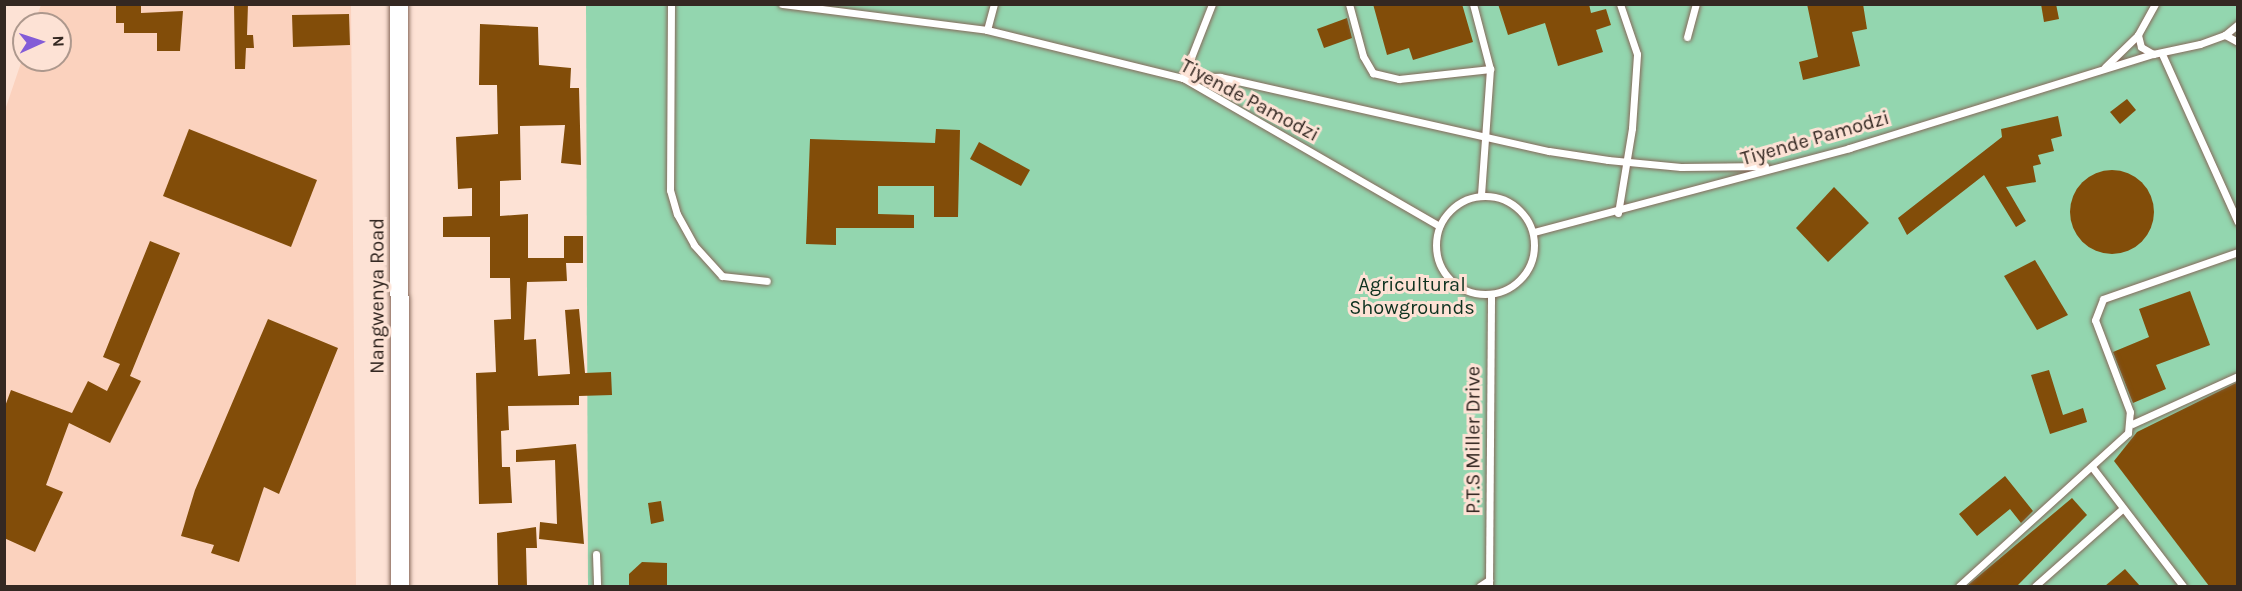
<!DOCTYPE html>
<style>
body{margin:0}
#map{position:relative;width:2242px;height:591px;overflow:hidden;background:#fde2d5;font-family:Karla,sans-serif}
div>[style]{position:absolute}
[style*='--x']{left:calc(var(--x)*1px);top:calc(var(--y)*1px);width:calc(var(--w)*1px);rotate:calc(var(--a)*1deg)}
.built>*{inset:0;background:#fbd2be}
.green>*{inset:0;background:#93d6af}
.building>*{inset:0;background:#824d09}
.round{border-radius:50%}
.roads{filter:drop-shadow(0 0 2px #86695a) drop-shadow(0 0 2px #86695a)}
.lane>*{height:7px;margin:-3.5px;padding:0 3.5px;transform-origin:3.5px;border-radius:3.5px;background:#fff}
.lane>.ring{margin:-3.5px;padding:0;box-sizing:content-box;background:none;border:7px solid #fff;border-radius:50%}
.secondary>*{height:18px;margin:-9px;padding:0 9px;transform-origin:9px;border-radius:9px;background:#fff}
span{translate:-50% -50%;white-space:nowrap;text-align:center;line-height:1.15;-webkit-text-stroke:6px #fde2d5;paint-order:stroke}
.street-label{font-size:20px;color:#342822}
.park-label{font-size:20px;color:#0d311f}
.frame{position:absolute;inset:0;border:6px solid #342822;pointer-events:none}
.north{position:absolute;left:12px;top:12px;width:60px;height:60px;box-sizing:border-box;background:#fde2d5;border:2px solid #ad988d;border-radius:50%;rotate:87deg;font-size:16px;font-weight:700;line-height:24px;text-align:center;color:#342822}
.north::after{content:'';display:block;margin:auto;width:21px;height:27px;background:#835cd7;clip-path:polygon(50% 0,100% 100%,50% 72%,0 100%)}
</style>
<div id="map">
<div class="built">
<div style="clip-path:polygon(41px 5px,351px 5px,356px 586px,5px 586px,5px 110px,24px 54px,24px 60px,60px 60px,60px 24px,34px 24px)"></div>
</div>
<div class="green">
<div style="clip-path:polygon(586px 5px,2237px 5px,2237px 586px,588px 586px)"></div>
</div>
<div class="building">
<div style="clip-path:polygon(116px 4px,141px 4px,141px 13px,183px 11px,180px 51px,157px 51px,157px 33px,124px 33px,124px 23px,116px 23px)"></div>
<div style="clip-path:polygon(234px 4px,248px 4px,247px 35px,253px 35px,254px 48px,246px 48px,245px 69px,235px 69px)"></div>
<div style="clip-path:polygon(1373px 4px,1462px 4px,1473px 42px,1413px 60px,1409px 48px,1387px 55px)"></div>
<div style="clip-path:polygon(1498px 4px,1589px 4px,1591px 13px,1606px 9px,1611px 25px,1596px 30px,1603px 52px,1558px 66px,1545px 23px,1508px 35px)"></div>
<div style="clip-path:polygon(1807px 4px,1863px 4px,1867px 29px,1852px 32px,1860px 66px,1803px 80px,1799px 62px,1818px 57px)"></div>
<div style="clip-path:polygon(2041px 4px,2056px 4px,2059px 19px,2044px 22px)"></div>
<div style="clip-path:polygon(349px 14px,350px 45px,293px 47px,292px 15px)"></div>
<div style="clip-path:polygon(1347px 18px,1352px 38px,1324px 48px,1317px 29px)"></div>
<div style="clip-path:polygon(480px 24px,538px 27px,539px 65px,571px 68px,570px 88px,579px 88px,581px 165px,561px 163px,565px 125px,520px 126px,521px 180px,500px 181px,500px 216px,528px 214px,528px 258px,564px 258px,564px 236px,583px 236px,583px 263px,566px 263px,567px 281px,527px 282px,524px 340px,536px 339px,538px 376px,570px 374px,565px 310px,579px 309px,585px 373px,611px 372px,612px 395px,579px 396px,579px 405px,508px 406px,509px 430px,501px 431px,502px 467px,510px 467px,512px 503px,479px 504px,476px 373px,496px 372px,494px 320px,511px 319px,510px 278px,490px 278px,490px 237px,443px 237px,443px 217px,472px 216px,472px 188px,458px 189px,456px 137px,498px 134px,497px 85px,479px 85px)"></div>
<div style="clip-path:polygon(2127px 99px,2136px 110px,2120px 124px,2110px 112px)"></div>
<div style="clip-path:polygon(2058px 116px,2062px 136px,2051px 139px,2054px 151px,2038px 155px,2041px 164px,2033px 166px,2036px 182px,2006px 187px,2026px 221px,2016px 227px,1984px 175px,1907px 235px,1898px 218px,2002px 137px,2001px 129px)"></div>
<div style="clip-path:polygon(189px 129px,317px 180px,291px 247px,163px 196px)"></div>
<div style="clip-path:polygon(936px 129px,960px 130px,958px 217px,934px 217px,934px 186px,878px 186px,878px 214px,914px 215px,914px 228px,836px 228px,836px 245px,806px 244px,810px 139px,935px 143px)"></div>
<div style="clip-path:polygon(979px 142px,1030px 170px,1021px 186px,970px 159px)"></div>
<div class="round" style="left:2070px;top:170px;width:84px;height:84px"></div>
<div style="clip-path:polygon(1834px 187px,1869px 223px,1828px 262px,1796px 228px)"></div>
<div style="clip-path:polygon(150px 241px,180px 253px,130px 376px,141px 381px,110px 443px,69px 423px,46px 485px,63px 492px,35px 552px,4px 538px,4px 409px,11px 390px,72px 413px,88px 381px,107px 391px,120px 364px,103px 357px)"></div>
<div style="clip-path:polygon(2035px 260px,2068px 315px,2037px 330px,2004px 276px)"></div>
<div style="clip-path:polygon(2190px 291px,2210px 345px,2156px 365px,2166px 389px,2133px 403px,2113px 352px,2149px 337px,2139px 309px)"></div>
<div style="clip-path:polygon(268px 319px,338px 348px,279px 494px,264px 487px,239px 562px,211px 553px,214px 545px,181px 536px,195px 490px)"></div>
<div style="clip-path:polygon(2049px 370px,2063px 415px,2083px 408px,2087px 422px,2050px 434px,2031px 375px)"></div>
<div style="clip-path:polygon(2238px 382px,2238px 586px,2209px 586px,2114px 461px,2137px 432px)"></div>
<div style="clip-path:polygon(576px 444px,584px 544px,539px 539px,540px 522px,557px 524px,555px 460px,516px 462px,516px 450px)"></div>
<div style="clip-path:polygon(2005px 476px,2033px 511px,2021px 523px,2010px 509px,1977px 536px,1959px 514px)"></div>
<div style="clip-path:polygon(2072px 498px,2087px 515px,2017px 586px,1967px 586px)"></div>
<div style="clip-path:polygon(661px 501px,664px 521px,651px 524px,648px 503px)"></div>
<div style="clip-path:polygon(536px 527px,537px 548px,526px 548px,527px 586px,498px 586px,497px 533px)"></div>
<div style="clip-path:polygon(642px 562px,667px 563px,667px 586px,629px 586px,629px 574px)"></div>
<div style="clip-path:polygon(2125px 569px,2140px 586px,2105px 586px)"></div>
</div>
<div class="roads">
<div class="lane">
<div style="--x:671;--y:4;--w:186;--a:90.3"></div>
<div style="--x:670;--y:190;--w:25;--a:74"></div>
<div style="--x:677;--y:214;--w:35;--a:61"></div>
<div style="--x:694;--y:245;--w:42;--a:47.9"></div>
<div style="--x:722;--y:276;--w:45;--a:6.3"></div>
<div style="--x:782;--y:4;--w:207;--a:7.2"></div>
<div style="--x:987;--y:30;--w:202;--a:13.8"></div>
<div style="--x:1183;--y:78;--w:296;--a:30"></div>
<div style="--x:1349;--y:4;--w:54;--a:74.9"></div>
<div style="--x:1363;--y:56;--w:20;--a:60"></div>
<div style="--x:1373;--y:73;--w:27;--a:13"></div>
<div style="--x:1399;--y:79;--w:92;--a:-6.3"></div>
<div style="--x:1473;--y:4;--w:67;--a:75.3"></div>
<div style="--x:1490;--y:69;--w:127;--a:94.1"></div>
<div style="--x:2155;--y:4;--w:35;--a:119"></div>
<div style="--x:2138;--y:35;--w:12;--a:76"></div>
<div style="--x:2141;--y:47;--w:14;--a:30"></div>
<div style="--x:2153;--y:54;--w:48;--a:-12"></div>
<div style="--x:2200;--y:44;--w:27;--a:-20"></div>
<div style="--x:2225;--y:35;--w:17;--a:-40"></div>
<div style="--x:987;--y:30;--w:27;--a:-75"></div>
<div style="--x:2225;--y:35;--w:15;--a:28"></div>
<div style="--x:1687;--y:37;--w:34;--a:-75"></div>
<div style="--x:2162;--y:54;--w:184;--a:65.7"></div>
<div style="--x:2105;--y:67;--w:46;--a:-44.1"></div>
<div style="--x:1183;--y:78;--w:37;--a:-2"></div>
<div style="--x:1220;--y:77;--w:337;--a:12.7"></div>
<div style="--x:1549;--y:151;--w:60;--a:8.7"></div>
<div style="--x:1608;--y:160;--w:73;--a:5.5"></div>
<div style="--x:1681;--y:167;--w:84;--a:-0.7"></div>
<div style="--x:1183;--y:78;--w:79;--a:-68.6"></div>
<div class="ring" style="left:1436px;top:196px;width:91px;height:91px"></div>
<div style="--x:1618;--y:213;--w:86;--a:-80.6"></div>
<div style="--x:1632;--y:128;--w:74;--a:-86.1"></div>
<div style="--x:1637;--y:54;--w:53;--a:-108.8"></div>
<div style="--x:1534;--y:232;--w:326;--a:-14.9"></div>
<div style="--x:1849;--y:148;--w:318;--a:-17.2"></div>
<div style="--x:2132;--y:424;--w:116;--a:-24.4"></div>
<div style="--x:2092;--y:467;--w:150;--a:52.6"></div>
<div style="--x:596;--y:554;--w:32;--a:88"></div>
<div style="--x:1480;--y:586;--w:11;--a:-34"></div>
<div style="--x:1489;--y:586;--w:292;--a:-89.6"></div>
<div style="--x:1959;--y:586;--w:228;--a:-42.2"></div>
<div style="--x:2128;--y:433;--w:21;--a:-85"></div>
<div style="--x:2130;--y:412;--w:98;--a:-110.8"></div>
<div style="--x:2095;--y:320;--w:22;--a:-69"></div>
<div style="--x:2103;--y:299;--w:143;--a:-19.2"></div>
<div style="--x:2035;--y:586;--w:115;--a:-41.5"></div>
</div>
<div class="secondary">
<div style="--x:399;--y:4;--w:582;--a:89.9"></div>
</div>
</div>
<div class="street-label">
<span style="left:1250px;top:100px;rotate:28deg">Tiyende Pamodzi</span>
<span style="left:1815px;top:138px;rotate:-16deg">Tiyende Pamodzi</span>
<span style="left:377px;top:296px;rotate:-90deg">Nangwenya Road</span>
<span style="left:1473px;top:440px;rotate:-90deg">P.T.S Miller Drive</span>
</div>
<div class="park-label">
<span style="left:1412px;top:296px">Agricultural<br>Showgrounds</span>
</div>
<div class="frame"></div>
<div class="north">N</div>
</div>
